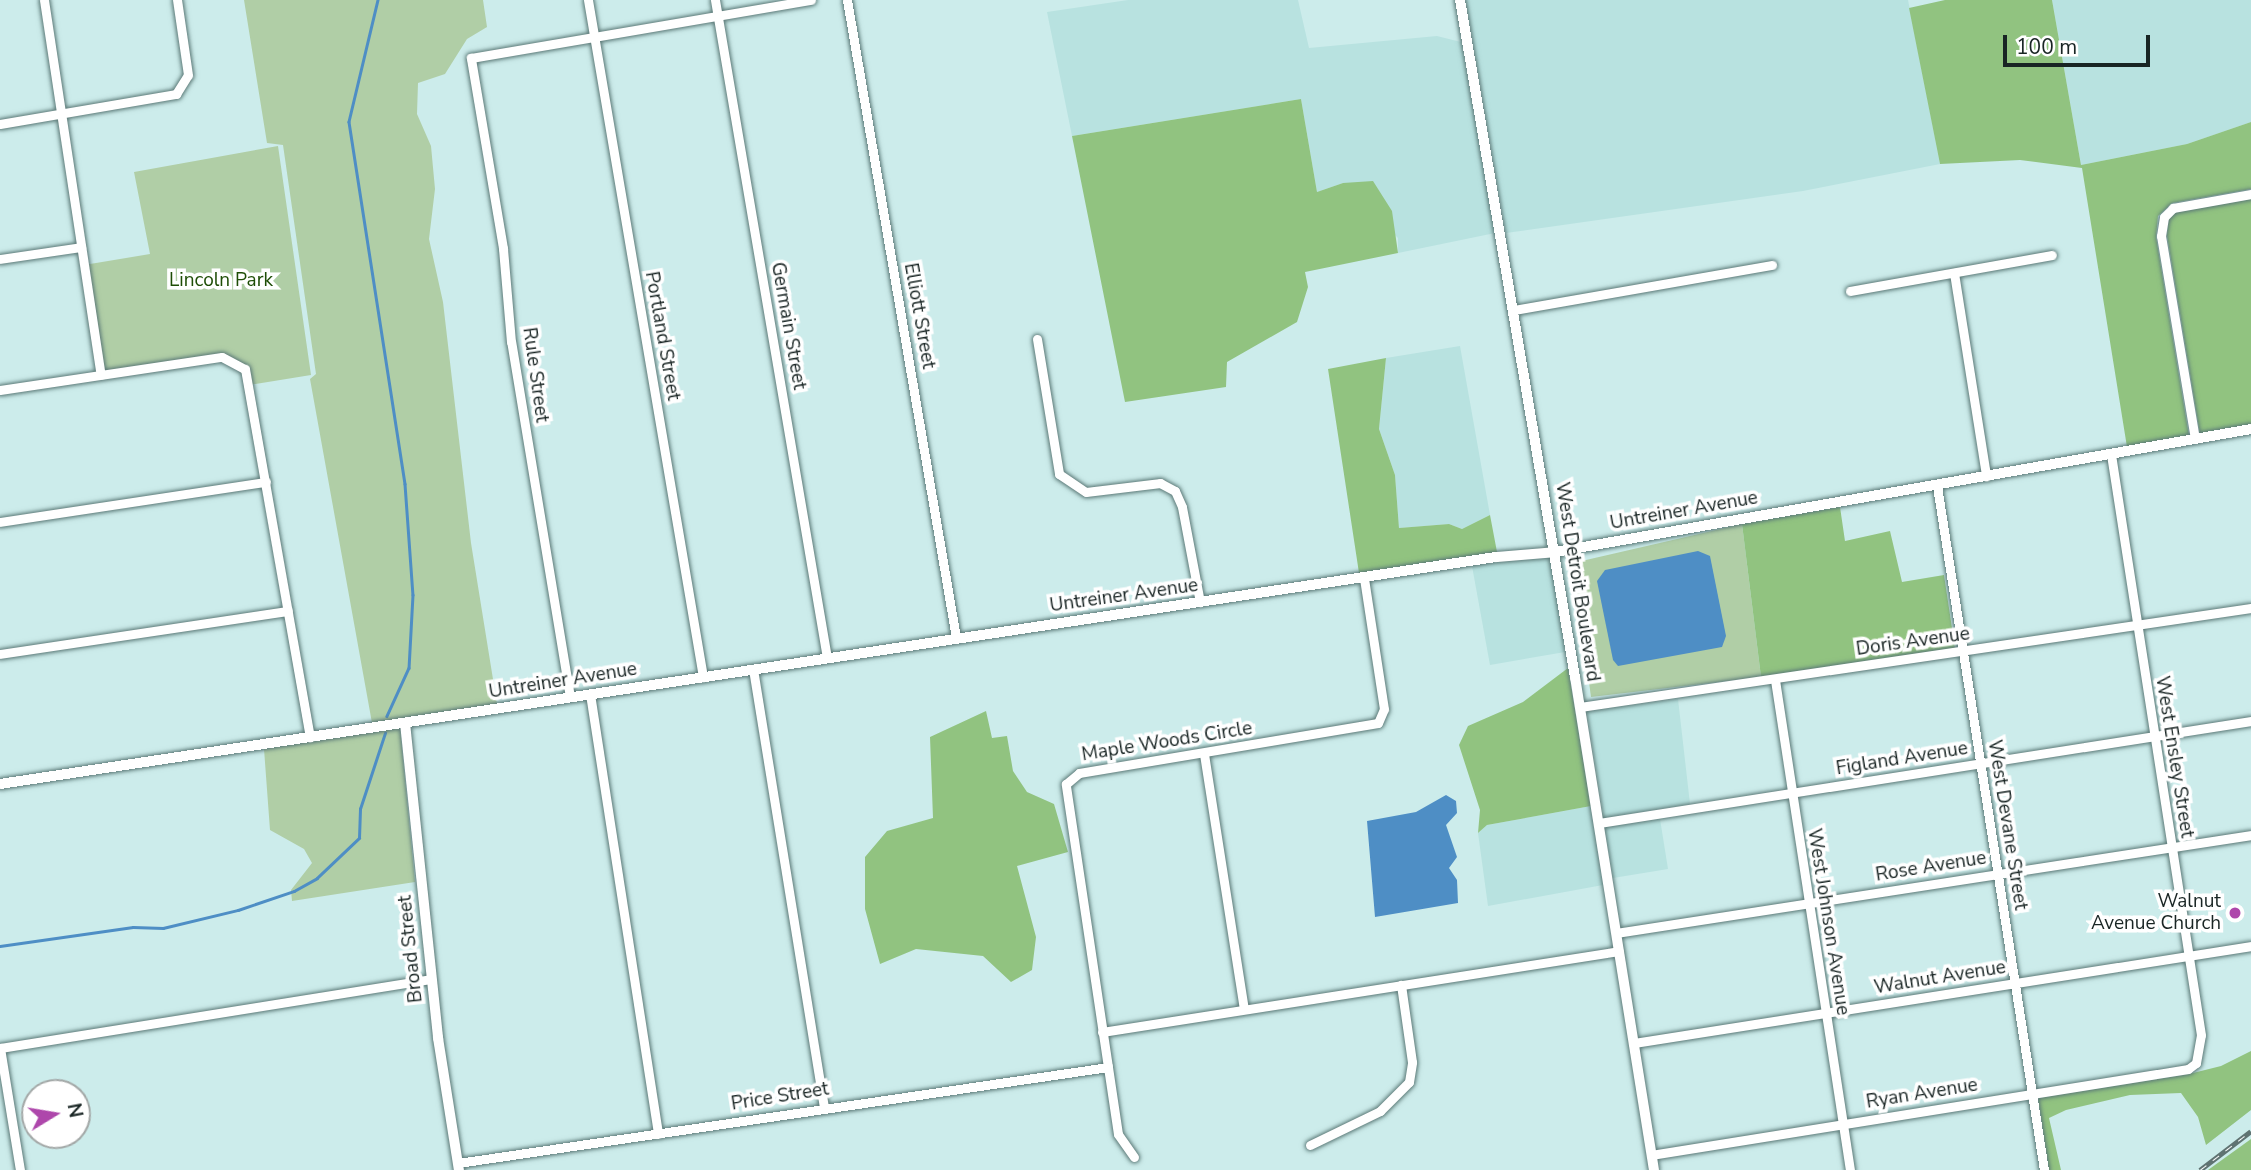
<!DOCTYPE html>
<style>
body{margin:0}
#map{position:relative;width:2251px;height:1170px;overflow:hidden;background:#cceceb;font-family:"Nunito Sans",sans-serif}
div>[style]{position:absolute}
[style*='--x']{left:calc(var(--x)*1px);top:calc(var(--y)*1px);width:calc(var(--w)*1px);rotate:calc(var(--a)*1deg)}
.built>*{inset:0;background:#b8e2e0}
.green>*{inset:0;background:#b0cea6}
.forest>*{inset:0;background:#91c380}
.water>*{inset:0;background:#4e8ec5}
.stream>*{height:2.5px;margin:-1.25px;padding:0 1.25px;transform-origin:1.25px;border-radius:1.25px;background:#4e8ec5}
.roads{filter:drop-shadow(0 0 2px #5b7977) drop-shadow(0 0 2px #5b7977)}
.minor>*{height:9px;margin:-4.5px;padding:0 4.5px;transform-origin:4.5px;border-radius:4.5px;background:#fff}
.tertiary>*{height:10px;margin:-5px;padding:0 5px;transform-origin:5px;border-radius:5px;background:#fff}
.rail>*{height:5px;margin-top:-2.5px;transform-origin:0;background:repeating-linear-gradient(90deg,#fff 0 8px,#5f7372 0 16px);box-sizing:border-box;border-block:2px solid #5f7372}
.dots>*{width:19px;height:19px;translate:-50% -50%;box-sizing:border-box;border:4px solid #fff;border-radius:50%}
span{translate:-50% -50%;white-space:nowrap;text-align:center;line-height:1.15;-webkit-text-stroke:7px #fff;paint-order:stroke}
.park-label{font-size:19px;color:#1e4d06}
.street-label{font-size:19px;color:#192524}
.poi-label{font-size:19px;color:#192524}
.right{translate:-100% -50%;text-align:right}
.north{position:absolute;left:21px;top:1079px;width:70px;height:70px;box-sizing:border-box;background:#fff;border:2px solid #a3a8a7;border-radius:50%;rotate:79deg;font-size:19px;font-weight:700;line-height:28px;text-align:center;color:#192524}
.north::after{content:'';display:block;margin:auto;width:24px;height:32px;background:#ae47ab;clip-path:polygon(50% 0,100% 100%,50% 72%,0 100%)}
.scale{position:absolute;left:2003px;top:35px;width:147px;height:32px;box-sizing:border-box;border:4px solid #192524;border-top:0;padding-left:9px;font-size:21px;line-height:24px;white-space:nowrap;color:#192524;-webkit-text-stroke:5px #fff;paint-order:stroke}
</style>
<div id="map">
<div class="built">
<div style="clip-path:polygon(1128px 0,1298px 0,1309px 48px,1437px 36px,1461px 42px,1495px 233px,1398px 253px,1398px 238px,1343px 183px,1317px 192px,1301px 99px,1072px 136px,1047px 12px)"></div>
<div style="clip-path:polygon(1466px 0,1908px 0,1940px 164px,1803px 191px,1506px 233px)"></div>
<div style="clip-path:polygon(2052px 0,2251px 0,2251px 122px,2187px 144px,2081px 165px)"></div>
<div style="clip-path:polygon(1460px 346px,1490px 515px,1462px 529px,1449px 524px,1399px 528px,1395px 475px,1379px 429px,1386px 358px)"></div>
<div style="clip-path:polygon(1537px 556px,1550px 557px,1565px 652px,1490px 665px,1472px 566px)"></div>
<div style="clip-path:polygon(1678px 699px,1690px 804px,1604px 818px,1587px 711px)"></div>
<div style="clip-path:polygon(1591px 806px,1603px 885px,1488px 906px,1478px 833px,1487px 825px)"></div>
<div style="clip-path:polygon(1660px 819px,1668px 869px,1613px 878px,1605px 827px)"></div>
</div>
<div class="green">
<div style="clip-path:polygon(244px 0,483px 0,487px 27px,467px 39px,445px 74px,418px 83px,417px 114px,431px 146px,435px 189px,429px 239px,443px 302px,471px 543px,497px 704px,372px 723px,310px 379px,316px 374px,283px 145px,267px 143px)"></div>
<div style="clip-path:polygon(278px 146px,311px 375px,249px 385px,248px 375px,231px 358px,101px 375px,84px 265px,150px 254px,134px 172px)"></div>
<div style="clip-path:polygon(1742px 524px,1761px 677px,1591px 697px,1573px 563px)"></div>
<div style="clip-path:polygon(400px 728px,415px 882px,292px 901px,291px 890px,312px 863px,304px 849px,270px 830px,264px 749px)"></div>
</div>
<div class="forest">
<div style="clip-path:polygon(1945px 0,2052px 0,2081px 165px,2187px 144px,2251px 122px,2251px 189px,2172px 203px,2158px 216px,2156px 237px,2189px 436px,2127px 447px,2082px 168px,2020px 160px,1940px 164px,1909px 8px)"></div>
<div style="clip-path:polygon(1301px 99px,1317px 192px,1343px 183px,1373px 181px,1392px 211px,1398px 253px,1305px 272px,1308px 287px,1297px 322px,1227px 362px,1226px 387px,1125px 402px,1072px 136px)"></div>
<div style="clip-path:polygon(2251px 199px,2251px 424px,2200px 434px,2167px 235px,2169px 219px,2176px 212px)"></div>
<div style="clip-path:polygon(1386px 358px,1379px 429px,1395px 475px,1399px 528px,1449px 524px,1462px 529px,1490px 515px,1497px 552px,1359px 573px,1328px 369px)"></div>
<div style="clip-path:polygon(1840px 507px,1845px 541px,1890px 531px,1902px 582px,1944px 575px,1955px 648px,1761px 677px,1742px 524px)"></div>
<div style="clip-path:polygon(1568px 668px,1591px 806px,1487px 825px,1478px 833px,1480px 810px,1459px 745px,1468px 726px,1523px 702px)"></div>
<div style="clip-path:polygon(986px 711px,992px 738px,1007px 736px,1013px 771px,1027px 792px,1054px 804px,1068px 852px,1017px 866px,1036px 937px,1032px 970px,1011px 982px,983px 956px,916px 949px,880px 964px,865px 909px,865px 857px,887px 831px,933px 818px,930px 737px)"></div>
<div style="clip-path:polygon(2251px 1051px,2251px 1110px,2206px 1145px,2198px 1117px,2181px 1093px,2130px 1095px,2066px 1110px,2049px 1118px,2061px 1170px,2049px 1170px,2038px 1098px,2189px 1074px,2221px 1066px)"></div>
<div style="clip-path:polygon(2251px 1139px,2251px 1170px,2208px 1170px)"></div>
</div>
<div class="water">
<div style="clip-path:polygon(1698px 551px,1710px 556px,1726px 636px,1722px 647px,1618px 666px,1613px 660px,1597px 581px,1605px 570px)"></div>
<div style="clip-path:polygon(1446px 795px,1456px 801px,1457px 813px,1446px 825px,1457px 857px,1449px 868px,1457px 880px,1458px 903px,1375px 917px,1367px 821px,1416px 812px)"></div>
</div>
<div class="stream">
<div style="--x:378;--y:0;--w:125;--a:103.4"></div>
<div style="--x:349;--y:122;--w:366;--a:81.2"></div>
<div style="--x:405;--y:484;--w:111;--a:85.9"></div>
<div style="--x:413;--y:595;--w:73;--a:93.1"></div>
<div style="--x:409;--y:668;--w:53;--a:114.6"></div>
<div style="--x:0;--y:946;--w:134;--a:-8.1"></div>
<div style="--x:133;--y:927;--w:30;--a:2"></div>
<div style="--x:163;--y:928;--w:77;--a:-13.5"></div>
<div style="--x:238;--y:910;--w:59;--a:-18.7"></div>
<div style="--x:294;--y:891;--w:26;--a:-29"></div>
<div style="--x:317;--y:878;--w:58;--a:-43.6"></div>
<div style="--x:359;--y:838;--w:29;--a:-88"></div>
<div style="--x:360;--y:809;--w:80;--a:-71.8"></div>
</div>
<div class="roads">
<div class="minor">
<div style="--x:44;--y:0;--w:379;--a:81.4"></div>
<div style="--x:588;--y:0;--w:687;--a:80.36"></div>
<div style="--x:715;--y:0;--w:667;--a:80.34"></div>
<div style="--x:847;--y:0;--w:647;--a:80.3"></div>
<div style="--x:0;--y:124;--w:179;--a:-9.7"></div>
<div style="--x:176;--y:94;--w:22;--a:-58"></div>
<div style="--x:188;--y:75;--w:76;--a:-98.3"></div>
<div style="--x:0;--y:259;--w:82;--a:-8.4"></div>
<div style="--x:1954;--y:273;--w:206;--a:81"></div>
<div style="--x:1850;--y:291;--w:205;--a:-10.1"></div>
<div style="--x:1514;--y:310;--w:262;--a:-9.9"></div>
<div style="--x:1037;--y:339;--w:137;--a:80.7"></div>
<div style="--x:1059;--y:474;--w:32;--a:34"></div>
<div style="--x:1086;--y:492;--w:75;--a:-6.9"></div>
<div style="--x:1160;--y:483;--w:17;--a:28"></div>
<div style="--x:1175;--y:491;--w:17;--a:66"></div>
<div style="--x:1182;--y:507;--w:97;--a:79.3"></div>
<div style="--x:0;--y:390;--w:224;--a:-8.5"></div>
<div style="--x:222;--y:357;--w:26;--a:28"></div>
<div style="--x:245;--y:369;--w:374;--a:80"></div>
<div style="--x:2195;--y:439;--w:206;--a:-99.5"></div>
<div style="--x:2161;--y:236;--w:19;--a:-81"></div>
<div style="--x:2164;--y:217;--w:13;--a:-45"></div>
<div style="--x:2173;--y:208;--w:79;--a:-10.2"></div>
<div style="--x:1937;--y:486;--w:692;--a:81.11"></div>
<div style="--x:0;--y:522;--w:269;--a:-8.6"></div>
<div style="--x:0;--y:654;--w:291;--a:-8.5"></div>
<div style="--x:753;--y:669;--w:445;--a:80.8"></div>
<div style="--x:1775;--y:680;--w:496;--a:81.3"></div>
<div style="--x:590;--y:694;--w:445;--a:81.2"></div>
<div style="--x:570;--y:697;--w:360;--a:-99.4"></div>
<div style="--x:511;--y:342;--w:94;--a:-94.9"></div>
<div style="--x:503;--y:248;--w:193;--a:-99.6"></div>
<div style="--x:471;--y:58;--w:345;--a:-9.7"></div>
<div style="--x:1580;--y:707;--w:678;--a:-8.39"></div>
<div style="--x:1204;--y:754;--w:258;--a:81.1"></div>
<div style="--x:1599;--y:823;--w:660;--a:-8.89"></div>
<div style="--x:1616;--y:933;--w:643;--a:-8.77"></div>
<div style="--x:1102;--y:1032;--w:523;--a:-8.9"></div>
<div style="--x:1634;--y:1043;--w:625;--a:-8.93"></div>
<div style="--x:0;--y:1048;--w:436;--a:-9.1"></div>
<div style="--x:0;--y:1048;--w:124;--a:80.7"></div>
<div style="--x:1310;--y:1145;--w:78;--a:-25.9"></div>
<div style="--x:1380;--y:1111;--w:41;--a:-45"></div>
<div style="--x:1409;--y:1082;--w:20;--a:-81"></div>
<div style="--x:1412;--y:1062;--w:78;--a:-98.1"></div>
<div style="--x:1651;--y:1155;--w:544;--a:-9.1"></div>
<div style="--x:2188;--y:1069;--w:10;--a:-37"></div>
<div style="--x:2196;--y:1063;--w:28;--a:-80"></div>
<div style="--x:2201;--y:1035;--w:588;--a:-98.81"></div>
<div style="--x:1134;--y:1157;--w:28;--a:-125"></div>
<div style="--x:1118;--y:1134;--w:354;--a:-98.5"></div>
<div style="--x:1066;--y:784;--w:17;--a:-40"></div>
<div style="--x:1079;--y:773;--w:303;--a:-9.5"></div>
<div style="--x:1378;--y:723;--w:15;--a:-67"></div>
<div style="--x:1384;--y:709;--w:133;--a:-98.7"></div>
<div style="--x:458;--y:1163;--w:657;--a:-8.4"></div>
</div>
<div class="tertiary">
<div style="--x:1460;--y:0;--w:687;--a:80.36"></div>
<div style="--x:1575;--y:677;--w:499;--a:80.9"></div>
<div style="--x:405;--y:723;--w:317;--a:84"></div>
<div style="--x:438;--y:1038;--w:134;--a:81"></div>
<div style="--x:0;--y:784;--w:1513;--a:-8.63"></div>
<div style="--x:1496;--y:557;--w:59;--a:-4.8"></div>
<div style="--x:1555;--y:552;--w:707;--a:-10.02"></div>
</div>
</div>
<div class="rail">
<div style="--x:2200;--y:1170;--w:64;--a:-37.4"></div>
</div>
<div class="dots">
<div style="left:2235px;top:913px;background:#ae47ab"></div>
</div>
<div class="park-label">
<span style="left:221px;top:281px">Lincoln Park</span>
</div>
<div class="street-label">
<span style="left:919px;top:316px;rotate:80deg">Elliott Street</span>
<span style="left:788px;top:326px;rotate:80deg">Germain Street</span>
<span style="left:662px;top:336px;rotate:80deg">Portland Street</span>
<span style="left:535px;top:375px;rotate:82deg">Rule Street</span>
<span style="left:1684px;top:511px;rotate:-10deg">Untreiner Avenue</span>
<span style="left:1577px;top:582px;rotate:81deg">West Detroit Boulevard</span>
<span style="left:1124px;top:596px;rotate:-8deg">Untreiner Avenue</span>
<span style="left:1913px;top:642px;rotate:-8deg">Doris Avenue</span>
<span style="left:563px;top:681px;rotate:-9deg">Untreiner Avenue</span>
<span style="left:1167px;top:742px;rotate:-9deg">Maple Woods Circle</span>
<span style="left:2174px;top:757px;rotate:81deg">West Ensley Street</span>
<span style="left:1902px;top:759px;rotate:-9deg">Figland Avenue</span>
<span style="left:2007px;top:825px;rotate:81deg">West Devane Street</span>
<span style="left:1931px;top:867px;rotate:-9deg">Rose Avenue</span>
<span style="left:1828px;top:922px;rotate:81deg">West Johnson Avenue</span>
<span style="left:411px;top:949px;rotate:-96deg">Broad Street</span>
<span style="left:1940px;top:978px;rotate:-9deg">Walnut Avenue</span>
<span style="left:1922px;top:1094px;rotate:-9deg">Ryan Avenue</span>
<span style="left:780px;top:1097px;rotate:-9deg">Price Street</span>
</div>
<div class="poi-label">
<span class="right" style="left:2221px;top:913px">Walnut<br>Avenue Church</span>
</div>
<div class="north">N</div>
<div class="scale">100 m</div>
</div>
